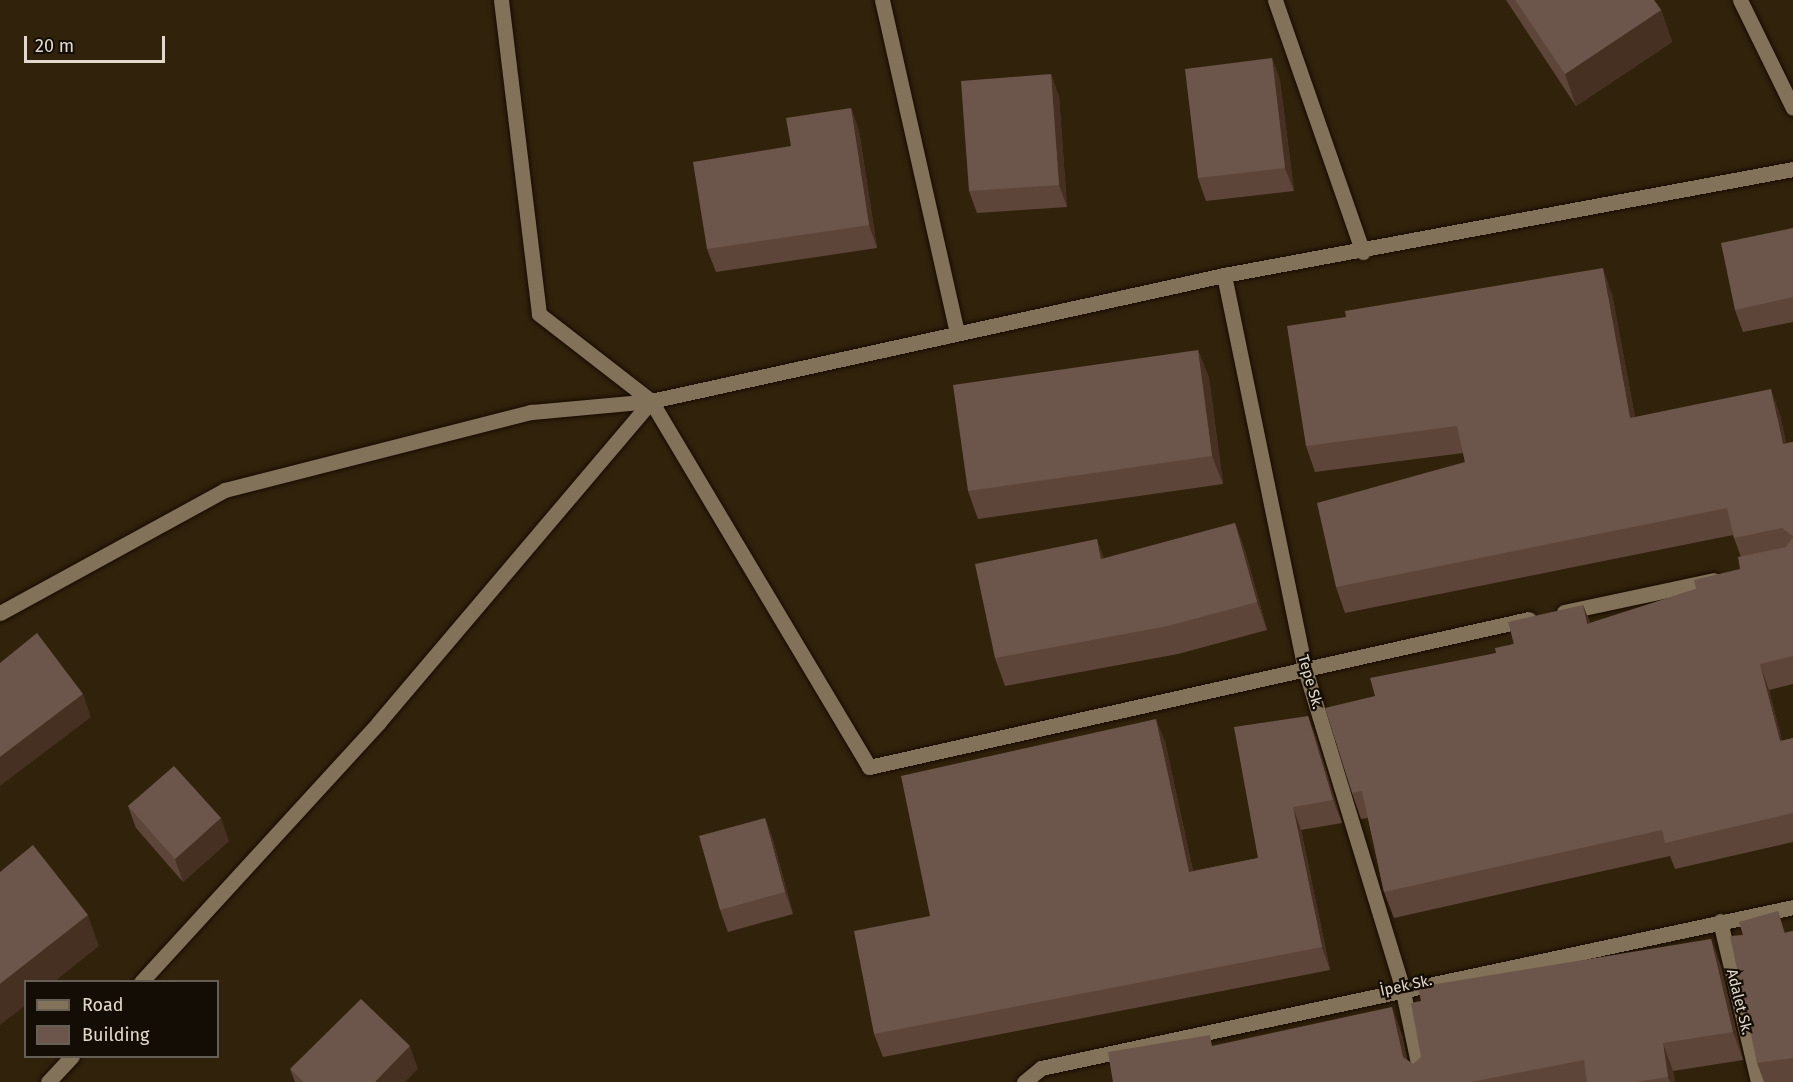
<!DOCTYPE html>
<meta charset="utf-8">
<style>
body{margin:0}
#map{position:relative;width:1793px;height:1082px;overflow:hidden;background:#31220c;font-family:"Fira Sans",sans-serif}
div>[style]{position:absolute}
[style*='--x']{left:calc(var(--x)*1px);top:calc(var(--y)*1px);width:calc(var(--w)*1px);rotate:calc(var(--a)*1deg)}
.roads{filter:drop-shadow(0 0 2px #180b00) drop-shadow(0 0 2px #180b00)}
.minor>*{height:15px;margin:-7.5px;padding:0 7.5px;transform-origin:7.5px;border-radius:7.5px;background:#83725a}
.wall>*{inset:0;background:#5e453a}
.shaded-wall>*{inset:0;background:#463021}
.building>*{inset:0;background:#6c554a}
span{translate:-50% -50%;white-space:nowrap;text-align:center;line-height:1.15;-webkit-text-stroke:4.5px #130d05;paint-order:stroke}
.street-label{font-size:15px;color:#e2d9cc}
.legend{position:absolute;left:24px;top:980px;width:195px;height:78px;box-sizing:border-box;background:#130d05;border:2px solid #665f55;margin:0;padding:8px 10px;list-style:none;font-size:18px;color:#e2d9cc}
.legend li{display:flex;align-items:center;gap:12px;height:30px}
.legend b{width:30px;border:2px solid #665f55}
.scale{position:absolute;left:24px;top:36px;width:141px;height:27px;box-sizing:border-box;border:3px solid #e2d9cc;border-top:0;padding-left:8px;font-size:18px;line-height:21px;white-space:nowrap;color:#e2d9cc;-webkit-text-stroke:4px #130d05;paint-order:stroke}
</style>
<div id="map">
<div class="roads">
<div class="minor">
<div style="--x:501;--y:0;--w:316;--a:83.1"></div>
<div style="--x:539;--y:314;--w:142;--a:37.8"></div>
<div style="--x:651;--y:401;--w:426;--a:59.2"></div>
<div style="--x:869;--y:767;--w:676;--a:-12.64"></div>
<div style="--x:882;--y:0;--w:340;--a:77.3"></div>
<div style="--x:1275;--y:0;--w:267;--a:70.8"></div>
<div style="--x:1740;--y:0;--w:120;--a:63.9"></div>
<div style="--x:1224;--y:275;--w:399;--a:78.4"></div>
<div style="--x:1304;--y:666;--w:336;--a:73"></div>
<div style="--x:1402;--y:987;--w:97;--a:78.1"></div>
<div style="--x:1564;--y:612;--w:153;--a:-12"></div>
<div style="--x:0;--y:613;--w:256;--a:-28.7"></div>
<div style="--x:225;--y:490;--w:316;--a:-14.3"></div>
<div style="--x:531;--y:412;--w:121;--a:-5.2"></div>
<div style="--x:651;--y:401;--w:587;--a:-12.4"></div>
<div style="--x:1224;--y:275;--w:579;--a:-10.55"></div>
<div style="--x:1720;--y:921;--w:165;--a:76.7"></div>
<div style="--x:141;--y:982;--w:352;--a:-47.5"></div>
<div style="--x:379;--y:722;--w:421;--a:-49.7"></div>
<div style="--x:48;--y:1082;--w:35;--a:-47"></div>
<div style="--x:1024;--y:1082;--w:22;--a:-39"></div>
<div style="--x:1041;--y:1068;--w:769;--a:-12.08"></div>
</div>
</div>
<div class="wall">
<div style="clip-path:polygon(1506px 0,1654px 0,1661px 10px,1672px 42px,1576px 106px)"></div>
<div style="clip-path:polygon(1272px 58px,1280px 81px,1294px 191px,1206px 201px,1198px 178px)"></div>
<div style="clip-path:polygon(1051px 74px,1059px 97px,1067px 207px,977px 213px,969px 191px)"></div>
<div style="clip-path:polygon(851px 108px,859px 131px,877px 248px,716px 272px,707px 249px,791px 146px)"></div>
<div style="clip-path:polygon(1793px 228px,1793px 322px,1743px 332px,1735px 310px)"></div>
<div style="clip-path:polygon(1612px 294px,1635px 417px,1780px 415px,1786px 443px,1793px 442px,1793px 684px,1769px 690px,1782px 741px,1793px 738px,1793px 842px,1675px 869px,1670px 856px,1394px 918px,1384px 892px,1368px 818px,1361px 819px,1352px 793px,1375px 696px,1496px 653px,1583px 605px,1590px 623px,1696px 589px,1740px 569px,1741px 557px,1733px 535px,1345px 613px,1336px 587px,1465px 462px,1463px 453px,1315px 472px,1306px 446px)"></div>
<div style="clip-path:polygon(1198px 350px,1209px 378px,1223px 484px,978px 519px,968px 491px)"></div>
<div style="clip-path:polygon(1235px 523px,1245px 551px,1267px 630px,1178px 654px,1005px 686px,995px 658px,1104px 559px)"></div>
<div style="clip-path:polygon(1308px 716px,1316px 738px,1342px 823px,1301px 830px,1330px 970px,883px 1057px,874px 1034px,1165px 741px,1193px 871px,1258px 858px)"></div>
<div style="clip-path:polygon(128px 806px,229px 841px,183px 882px,136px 828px)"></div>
<div style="clip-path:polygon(765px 818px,773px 840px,793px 914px,728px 932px,720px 910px)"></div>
<div style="clip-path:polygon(1778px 911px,1785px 933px,1793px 931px,1793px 1082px,1764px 1082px,1757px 1063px,1743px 935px)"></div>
<div style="clip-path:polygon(1711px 939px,1721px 967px,1743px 1060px,1673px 1071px,1675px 1082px,1113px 1082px,1214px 1046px,1402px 1035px,1407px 1060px,1413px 1064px)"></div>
<div style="clip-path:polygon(290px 1069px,303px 1082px,295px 1082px)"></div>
</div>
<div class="shaded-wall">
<div style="clip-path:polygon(1661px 10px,1672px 42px,1576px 106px,1565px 74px)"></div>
<div style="clip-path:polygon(1272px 58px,1280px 81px,1294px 191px,1285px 168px)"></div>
<div style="clip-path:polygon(1051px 74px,1059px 97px,1067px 207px,1059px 185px)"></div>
<div style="clip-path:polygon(851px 108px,859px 131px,877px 248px,869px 225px)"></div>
<div style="clip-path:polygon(1603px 268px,1612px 294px,1640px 444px,1630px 418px)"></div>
<div style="clip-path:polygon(1198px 350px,1209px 378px,1223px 484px,1212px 456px)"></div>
<div style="clip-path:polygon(1771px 389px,1780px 415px,1792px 470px,1783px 444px)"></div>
<div style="clip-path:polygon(1235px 523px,1245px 551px,1267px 630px,1257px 602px)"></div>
<div style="clip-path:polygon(1097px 539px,1107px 567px,1101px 559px)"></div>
<div style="clip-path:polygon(1583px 605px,1593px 631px,1587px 624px)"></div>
<div style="clip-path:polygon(1760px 664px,1769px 690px,1789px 767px,1780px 741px)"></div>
<div style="clip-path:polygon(83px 694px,91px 717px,0 786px,0 757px)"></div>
<div style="clip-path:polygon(1308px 716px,1316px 738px,1342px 823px,1333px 800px)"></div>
<div style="clip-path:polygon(1156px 719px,1165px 741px,1198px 894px,1189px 872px)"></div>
<div style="clip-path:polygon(1293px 807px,1301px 830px,1330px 970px,1322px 947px)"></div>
<div style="clip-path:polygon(221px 818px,229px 841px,183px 882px,175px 859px)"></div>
<div style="clip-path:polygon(765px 818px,773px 840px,793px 914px,785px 892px)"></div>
<div style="clip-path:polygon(88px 915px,99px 946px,55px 981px,26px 981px,26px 1005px,0 1025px,0 984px)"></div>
<div style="clip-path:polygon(1711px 939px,1721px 967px,1743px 1060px,1733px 1032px)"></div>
<div style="clip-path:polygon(1392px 1007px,1402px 1035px,1412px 1082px,1403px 1057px)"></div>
<div style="clip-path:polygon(1663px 1043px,1673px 1071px,1675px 1082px,1670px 1082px,1668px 1077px)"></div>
<div style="clip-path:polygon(410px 1046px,418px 1069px,405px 1082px,375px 1082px)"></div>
</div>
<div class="building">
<div style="clip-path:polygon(1515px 0,1654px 0,1661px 10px,1565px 74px)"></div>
<div style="clip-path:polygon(1272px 58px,1285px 168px,1198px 178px,1185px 69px)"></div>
<div style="clip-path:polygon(1051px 74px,1059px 185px,969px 191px,961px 81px)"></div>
<div style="clip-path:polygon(851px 108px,869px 225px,707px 249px,693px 162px,791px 146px,786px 118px)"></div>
<div style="clip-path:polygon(1793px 228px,1793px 297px,1735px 310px,1721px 243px)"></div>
<div style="clip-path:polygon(1603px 268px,1630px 418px,1771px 389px,1783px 444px,1793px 442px,1793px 536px,1782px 528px,1734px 538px,1727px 508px,1336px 587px,1317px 503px,1465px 462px,1457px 426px,1306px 446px,1287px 326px,1346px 317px,1345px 311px)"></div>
<div style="clip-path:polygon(1198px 350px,1212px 456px,968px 491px,953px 385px)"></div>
<div style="clip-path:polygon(1235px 523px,1257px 602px,1168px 626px,995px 658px,975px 564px,1097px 539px,1101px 559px)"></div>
<div style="clip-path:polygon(1793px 537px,1793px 656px,1760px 664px,1780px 741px,1793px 738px,1793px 813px,1665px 843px,1662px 830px,1384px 892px,1362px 791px,1352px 793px,1325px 708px,1375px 696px,1370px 678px,1496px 653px,1495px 648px,1514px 644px,1508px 622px,1583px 605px,1587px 624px,1696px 589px,1694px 580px,1740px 569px,1738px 557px,1786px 547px)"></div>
<div style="clip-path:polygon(37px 633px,83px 694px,0 757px,0 663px)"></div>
<div style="clip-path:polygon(1308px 716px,1333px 800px,1293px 807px,1322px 947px,874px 1034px,854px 931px,930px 916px,901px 776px,1156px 719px,1189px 872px,1258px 858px,1234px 727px)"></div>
<div style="clip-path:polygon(174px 766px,221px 818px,175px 859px,128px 806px)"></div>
<div style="clip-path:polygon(765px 818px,785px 892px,720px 910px,699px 836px)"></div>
<div style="clip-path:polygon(33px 845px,88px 915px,0 984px,0 872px)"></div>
<div style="clip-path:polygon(1778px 911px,1784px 933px,1793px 931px,1793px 1058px,1757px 1063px,1730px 936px,1743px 935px,1739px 922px)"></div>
<div style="clip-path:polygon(1711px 939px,1733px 1032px,1663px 1043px,1668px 1077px,1635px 1082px,1587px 1082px,1584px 1060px,1471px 1082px,1113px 1082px,1108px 1052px,1210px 1035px,1212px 1046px,1392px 1007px,1403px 1057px,1413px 1064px,1421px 1057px,1411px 1003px,1421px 1001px,1418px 987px)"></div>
<div style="clip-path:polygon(361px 999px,410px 1046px,375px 1082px,303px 1082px,290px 1069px)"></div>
</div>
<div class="street-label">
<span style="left:1310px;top:682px;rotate:74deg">Tepe Sk.</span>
<span style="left:1406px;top:986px;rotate:-12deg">İpek Sk.</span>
<span style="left:1739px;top:1002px;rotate:76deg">Adalet Sk.</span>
</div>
<ul class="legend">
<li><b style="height:8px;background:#83725a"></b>Road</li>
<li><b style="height:16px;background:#6c554a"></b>Building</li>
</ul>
<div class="scale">20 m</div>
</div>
